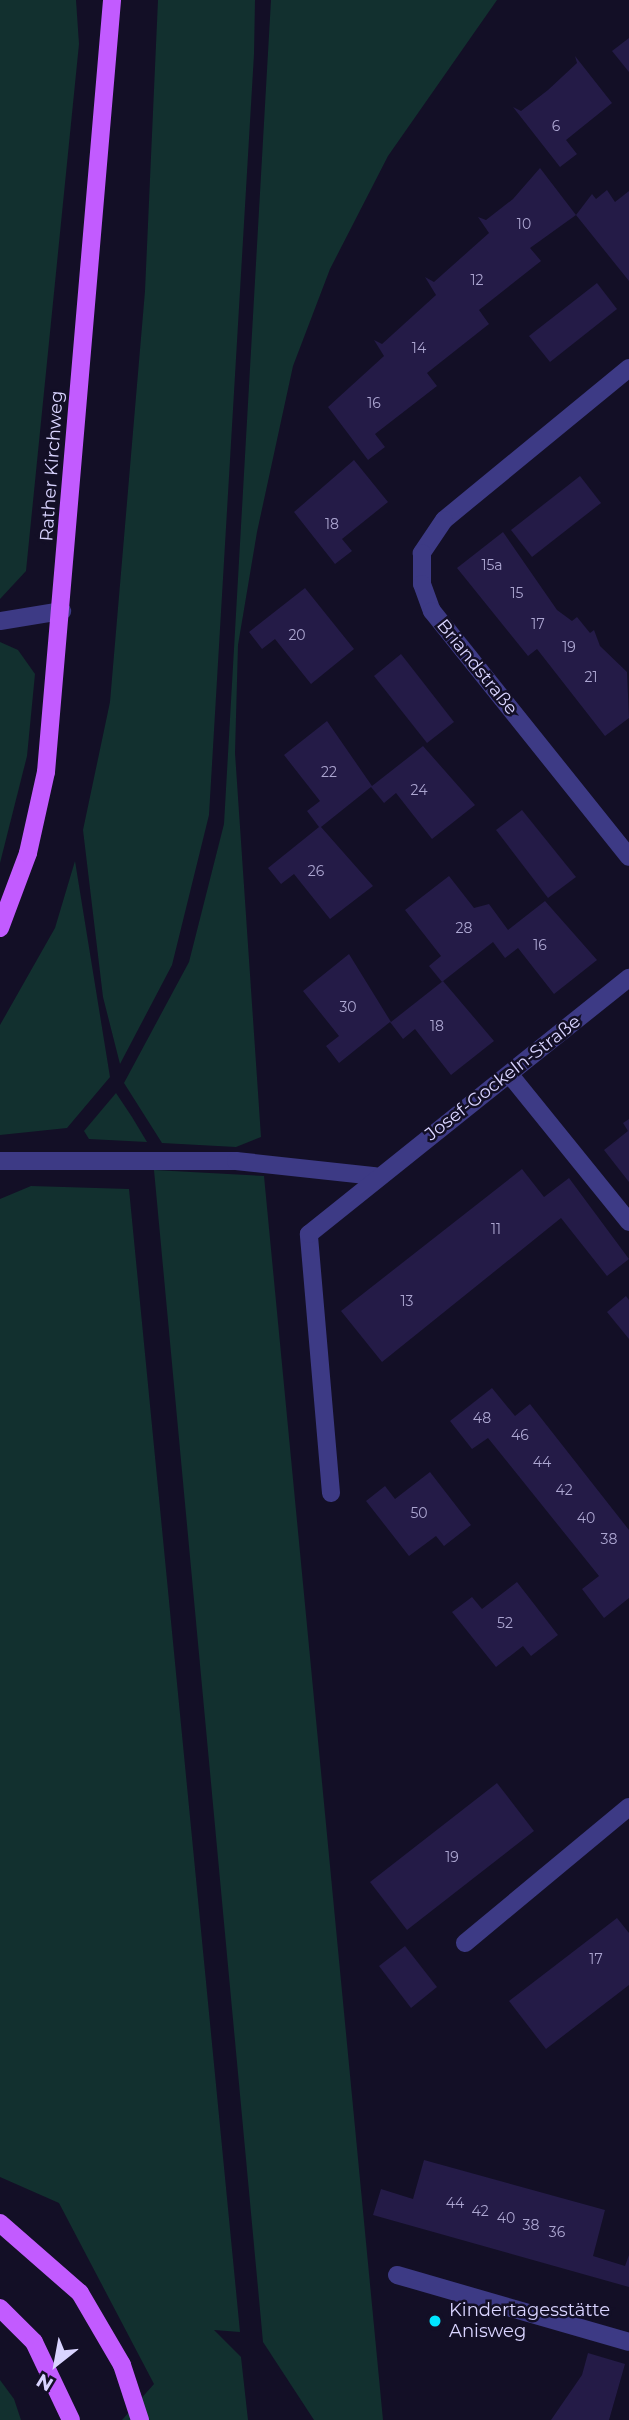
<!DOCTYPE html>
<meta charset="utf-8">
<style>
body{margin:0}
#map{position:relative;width:629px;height:2420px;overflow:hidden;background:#130f26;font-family:Montserrat,sans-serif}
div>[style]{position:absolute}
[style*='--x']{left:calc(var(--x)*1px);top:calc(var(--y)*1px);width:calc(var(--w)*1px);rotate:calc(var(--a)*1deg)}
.green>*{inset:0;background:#12302f}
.building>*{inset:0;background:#241b47}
.minor>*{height:18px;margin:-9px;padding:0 9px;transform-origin:9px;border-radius:9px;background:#3d3a85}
.major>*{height:18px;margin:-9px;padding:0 9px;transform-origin:9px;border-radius:9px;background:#c25bff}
.dots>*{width:19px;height:19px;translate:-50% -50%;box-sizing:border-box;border:4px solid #130f26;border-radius:50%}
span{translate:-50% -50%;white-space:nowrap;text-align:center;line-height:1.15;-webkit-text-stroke:5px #130f26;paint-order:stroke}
.number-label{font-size:14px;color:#aca6d1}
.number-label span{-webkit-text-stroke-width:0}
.street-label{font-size:18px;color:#d9d4ff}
.poi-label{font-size:18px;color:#d9d4ff}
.left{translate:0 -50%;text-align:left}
.north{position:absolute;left:21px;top:2329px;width:70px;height:70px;-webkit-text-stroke:5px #130f26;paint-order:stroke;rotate:211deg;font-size:19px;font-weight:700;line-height:28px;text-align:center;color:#d9d4ff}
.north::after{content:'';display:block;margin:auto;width:24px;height:32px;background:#d9d4ff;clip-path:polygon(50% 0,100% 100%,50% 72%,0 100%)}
</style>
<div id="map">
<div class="green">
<div style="clip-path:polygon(0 0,76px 0,79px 44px,26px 571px,0 599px)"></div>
<div style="clip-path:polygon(158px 0,255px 0,254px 54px,209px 815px,172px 965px,120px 1064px,103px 997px,83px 830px,110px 702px,145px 291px)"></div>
<div style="clip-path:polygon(271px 0,497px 0,388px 156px,330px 269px,293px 366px,257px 532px,238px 645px,235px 753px,261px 1137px,236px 1147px,162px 1143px,124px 1083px,189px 962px,224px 824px)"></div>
<div style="clip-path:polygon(0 642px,18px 650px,35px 674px,27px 756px,0 863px)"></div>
<div style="clip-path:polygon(75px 861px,110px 1077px,67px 1128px,0 1135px,0 1025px,55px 928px)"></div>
<div style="clip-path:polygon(116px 1093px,132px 1117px,147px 1142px,89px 1139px,84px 1131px)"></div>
<div style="clip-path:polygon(154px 1170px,264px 1176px,383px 2420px,314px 2420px,263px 2342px)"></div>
<div style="clip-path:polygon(31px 1186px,129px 1189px,240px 2332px,214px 2330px,241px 2357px,248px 2420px,122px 2420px,154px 2384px,59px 2203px,0 2177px,0 1199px)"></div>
<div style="clip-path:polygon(0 2380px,14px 2399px,21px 2420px,0 2420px)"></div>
</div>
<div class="building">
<div style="clip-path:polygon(629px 38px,629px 72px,612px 51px)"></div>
<div style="clip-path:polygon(575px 56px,612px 103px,566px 140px,577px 154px,560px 167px,513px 107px,521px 111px,548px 90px,577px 63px)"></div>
<div style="clip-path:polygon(540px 168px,576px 215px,530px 248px,541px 261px,479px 310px,489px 324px,427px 373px,437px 386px,375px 434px,385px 447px,368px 460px,328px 407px,384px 356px,374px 340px,382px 344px,436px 295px,425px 277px,434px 282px,489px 233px,478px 217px,486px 220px,513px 199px)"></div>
<div style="clip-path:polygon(607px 190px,615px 202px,629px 191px,629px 281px,576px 215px,592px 194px,596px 199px)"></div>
<div style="clip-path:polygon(597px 283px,617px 309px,550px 362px,529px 336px)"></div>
<div style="clip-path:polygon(354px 460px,388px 502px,342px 539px,352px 551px,335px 564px,294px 512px)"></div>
<div style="clip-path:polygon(580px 476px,601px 503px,532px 557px,511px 530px)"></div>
<div style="clip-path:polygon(503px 532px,557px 610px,572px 621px,577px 617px,590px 633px,594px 630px,600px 646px,627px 672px,629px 718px,605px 736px,537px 649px,528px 656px,457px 568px)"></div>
<div style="clip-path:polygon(305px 588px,354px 649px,311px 684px,275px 639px,262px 649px,249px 632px)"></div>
<div style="clip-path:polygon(401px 654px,454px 722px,427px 743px,374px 676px)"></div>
<div style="clip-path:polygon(327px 721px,372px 786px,423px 746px,475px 805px,432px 839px,396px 793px,384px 803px,371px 787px,321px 827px,373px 886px,330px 919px,294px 874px,281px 884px,268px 868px,319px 827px,307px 811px,320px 801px,284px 755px)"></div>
<div style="clip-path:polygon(522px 810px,576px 877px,548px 898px,496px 830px)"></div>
<div style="clip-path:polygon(449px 876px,474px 908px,489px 904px,508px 930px,545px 901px,597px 960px,554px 994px,518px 948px,505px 958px,493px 942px,442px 982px,429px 966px,441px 956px,405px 910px)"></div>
<div style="clip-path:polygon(349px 954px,391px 1022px,443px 981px,494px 1041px,451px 1075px,415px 1029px,403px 1039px,390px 1022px,339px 1063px,326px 1046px,339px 1036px,303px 991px)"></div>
<div style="clip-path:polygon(629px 1119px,629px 1182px,604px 1150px,628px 1131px,623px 1123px)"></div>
<div style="clip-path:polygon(522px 1169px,544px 1197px,569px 1178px,629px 1259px,607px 1276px,561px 1218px,382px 1362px,341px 1311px)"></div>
<div style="clip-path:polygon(626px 1296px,629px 1300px,629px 1339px,607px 1312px)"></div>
<div style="clip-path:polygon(492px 1388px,515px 1416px,530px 1404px,629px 1530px,629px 1598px,604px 1618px,582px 1589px,599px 1576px,488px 1438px,472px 1449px,450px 1421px)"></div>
<div style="clip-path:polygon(430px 1472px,471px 1525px,444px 1546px,436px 1536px,409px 1556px,366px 1501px,385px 1486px,395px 1499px)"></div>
<div style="clip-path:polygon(517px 1582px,558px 1635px,531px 1656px,523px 1646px,496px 1667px,452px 1612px,472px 1597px,482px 1609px)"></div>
<div style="clip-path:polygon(497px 1783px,534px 1831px,407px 1930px,370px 1882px)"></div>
<div style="clip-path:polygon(617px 1918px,629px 1933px,629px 1985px,546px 2049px,509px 2001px)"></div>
<div style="clip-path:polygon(405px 1946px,437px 1987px,411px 2008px,379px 1966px)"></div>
<div style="clip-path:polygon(424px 2160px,605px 2210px,593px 2256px,625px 2266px,629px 2255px,629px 2287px,373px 2215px,381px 2189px,413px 2199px)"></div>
<div style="clip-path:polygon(588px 2353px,625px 2364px,609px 2420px,551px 2420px,582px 2375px)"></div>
</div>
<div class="minor">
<div style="--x:629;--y:368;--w:239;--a:140.6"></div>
<div style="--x:444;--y:520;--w:40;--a:124"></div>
<div style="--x:422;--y:553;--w:31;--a:90"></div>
<div style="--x:422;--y:584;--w:29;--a:70"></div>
<div style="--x:432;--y:611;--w:315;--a:51.3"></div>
<div style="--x:0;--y:621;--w:63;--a:-9.2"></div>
<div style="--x:510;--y:1075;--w:189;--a:51"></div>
<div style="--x:0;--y:1161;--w:236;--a:0"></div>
<div style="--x:236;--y:1161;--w:140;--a:6.2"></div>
<div style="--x:331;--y:1493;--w:260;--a:-94.9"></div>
<div style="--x:309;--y:1234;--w:410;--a:-38.7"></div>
<div style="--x:465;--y:1943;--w:213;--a:-39.7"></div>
<div style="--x:397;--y:2275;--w:241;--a:16.1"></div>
</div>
<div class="major">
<div style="--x:0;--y:928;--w:80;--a:-69.5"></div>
<div style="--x:28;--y:853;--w:83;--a:-77.5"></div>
<div style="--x:46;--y:772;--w:775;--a:-85.11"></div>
<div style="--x:0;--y:2223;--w:106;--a:41.2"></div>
<div style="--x:80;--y:2293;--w:83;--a:59.7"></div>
<div style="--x:122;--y:2365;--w:58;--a:71.9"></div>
<div style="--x:0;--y:2308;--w:48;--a:45"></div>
<div style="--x:34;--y:2342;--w:86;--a:64.6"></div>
</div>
<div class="dots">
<div style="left:435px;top:2321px;background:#00e5ff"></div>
</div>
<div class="number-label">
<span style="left:556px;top:126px">6</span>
<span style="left:524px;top:224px">10</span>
<span style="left:477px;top:280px">12</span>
<span style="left:419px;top:348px">14</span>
<span style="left:374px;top:403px">16</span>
<span style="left:332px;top:524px">18</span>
<span style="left:492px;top:565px">15a</span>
<span style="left:517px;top:593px">15</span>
<span style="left:538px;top:624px">17</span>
<span style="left:297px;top:635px">20</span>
<span style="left:569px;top:647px">19</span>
<span style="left:591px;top:677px">21</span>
<span style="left:329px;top:772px">22</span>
<span style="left:419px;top:790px">24</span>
<span style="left:316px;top:871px">26</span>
<span style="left:464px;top:928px">28</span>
<span style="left:540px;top:945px">16</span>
<span style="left:348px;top:1007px">30</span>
<span style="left:437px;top:1026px">18</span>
<span style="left:496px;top:1229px">11</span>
<span style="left:407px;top:1301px">13</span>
<span style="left:482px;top:1418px">48</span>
<span style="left:520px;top:1435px">46</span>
<span style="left:542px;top:1462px">44</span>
<span style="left:564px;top:1490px">42</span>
<span style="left:419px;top:1513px">50</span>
<span style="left:586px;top:1518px">40</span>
<span style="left:609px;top:1539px">38</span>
<span style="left:505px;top:1623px">52</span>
<span style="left:452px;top:1857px">19</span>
<span style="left:596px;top:1959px">17</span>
<span style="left:455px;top:2203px">44</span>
<span style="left:480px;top:2211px">42</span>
<span style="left:506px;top:2218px">40</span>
<span style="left:531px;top:2225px">38</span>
<span style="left:557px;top:2232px">36</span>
</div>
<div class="street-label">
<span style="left:52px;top:466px;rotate:-86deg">Rather Kirchweg</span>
<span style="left:477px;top:667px;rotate:51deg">Briandstraße</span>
<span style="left:503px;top:1078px;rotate:-38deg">Josef-Gockeln-Straße</span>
</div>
<div class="poi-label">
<span class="left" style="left:449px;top:2321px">Kindertagesstätte<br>Anisweg</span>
</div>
<div class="north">N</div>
</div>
